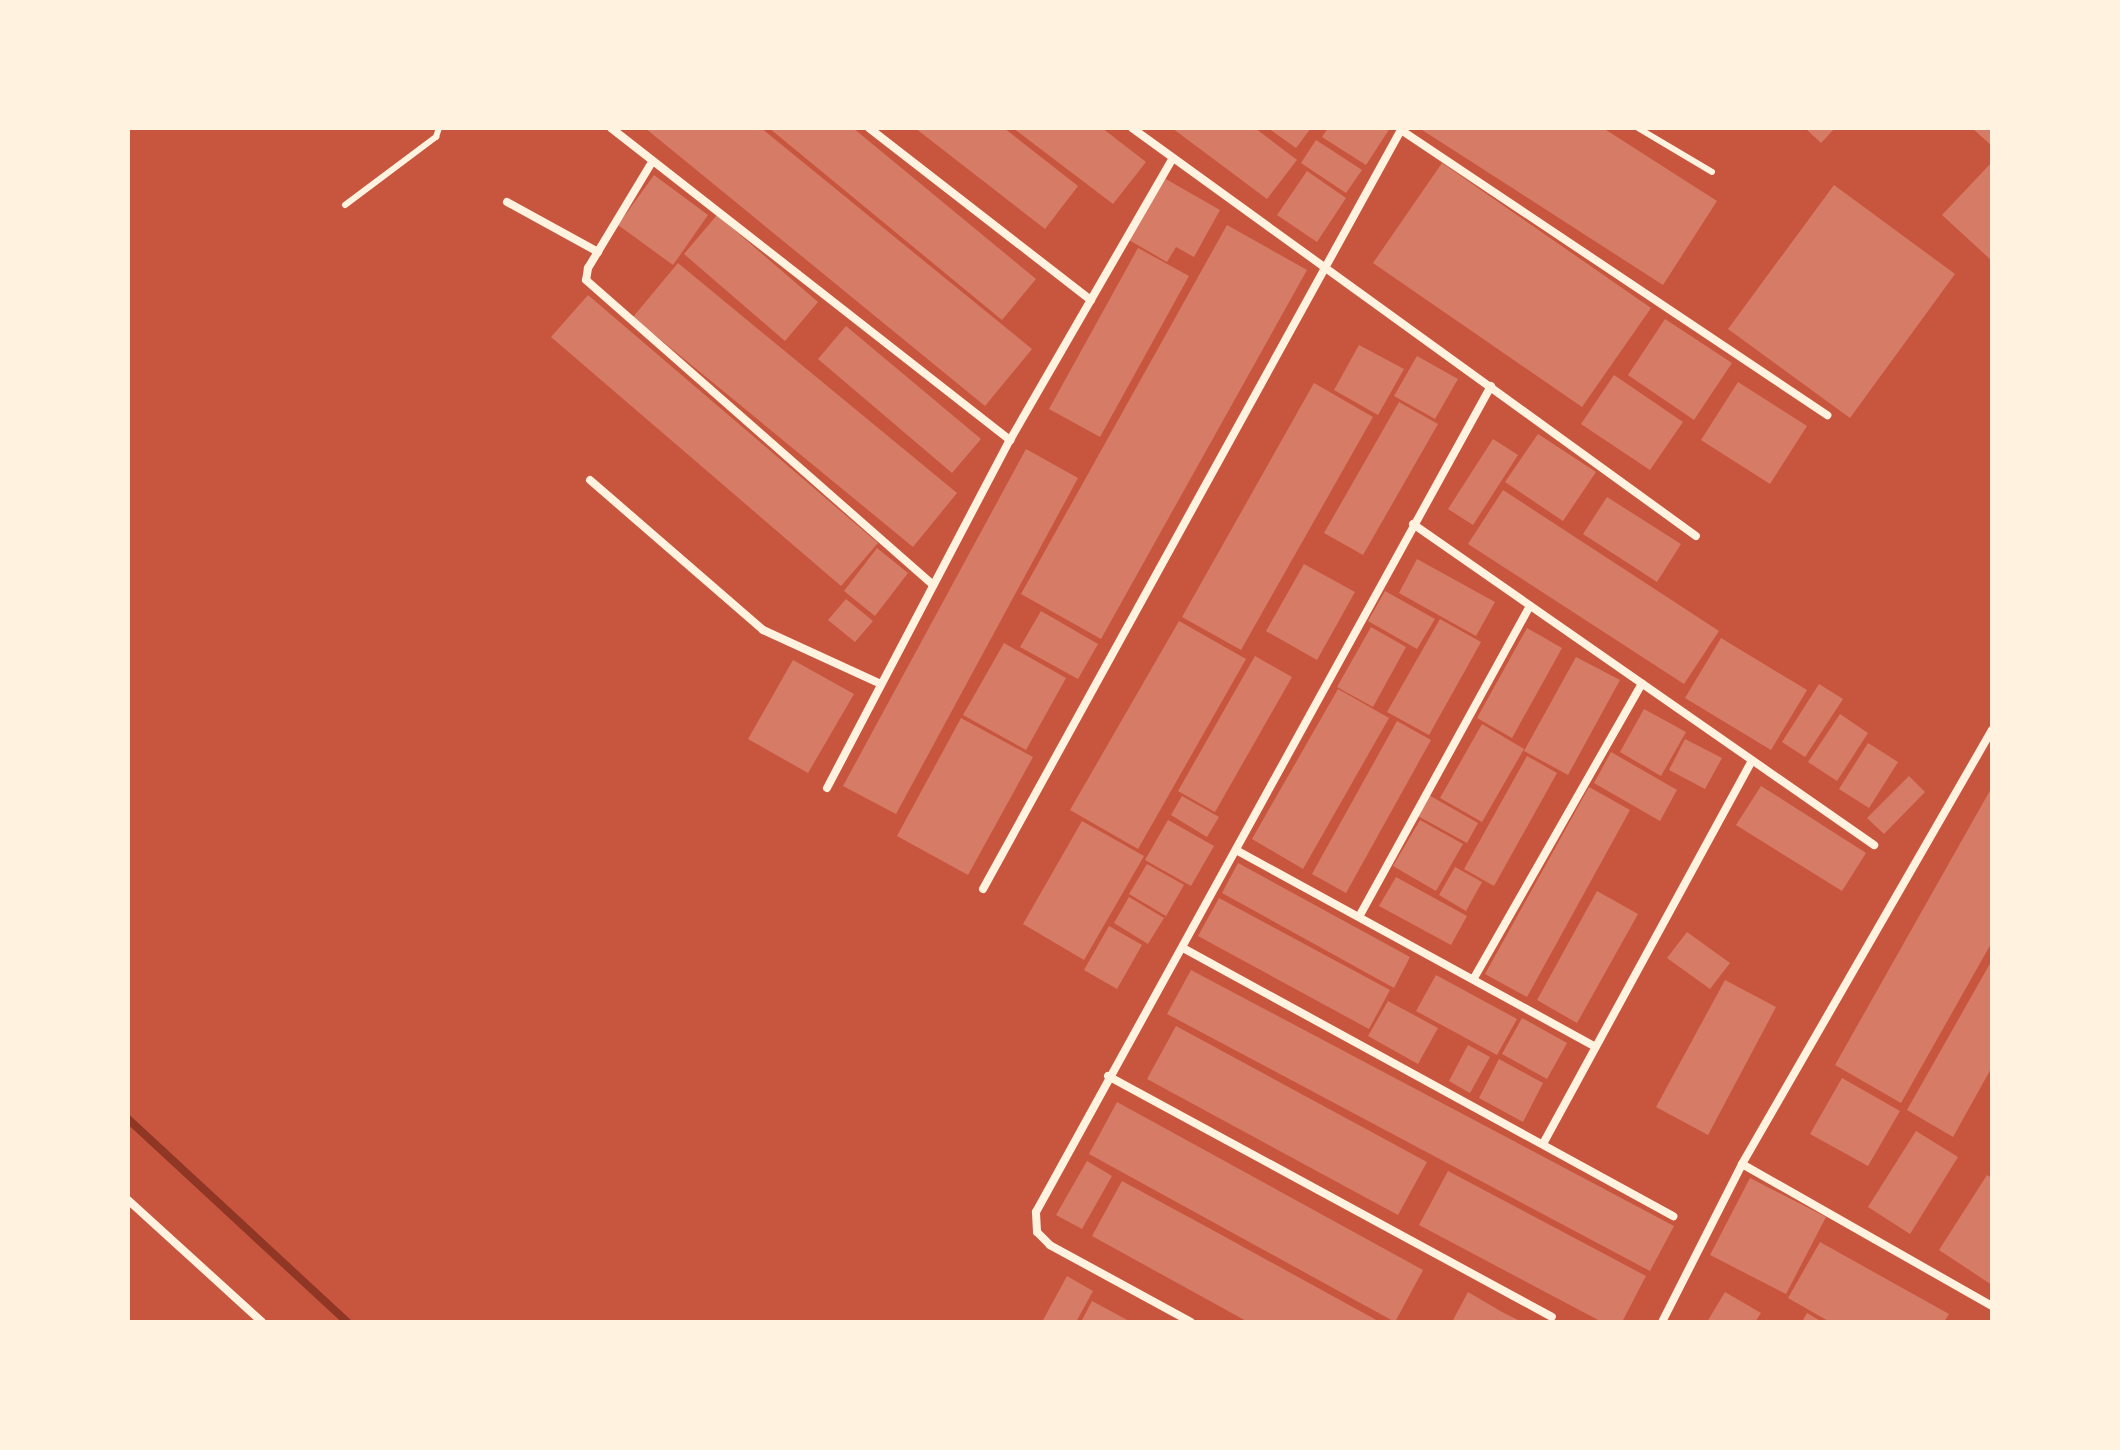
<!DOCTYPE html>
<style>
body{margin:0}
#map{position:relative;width:2120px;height:1450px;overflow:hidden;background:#c8553d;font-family:"Golos Text",sans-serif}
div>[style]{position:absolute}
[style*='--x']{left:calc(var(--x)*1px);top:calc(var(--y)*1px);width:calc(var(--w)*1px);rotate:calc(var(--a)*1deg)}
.stream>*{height:8px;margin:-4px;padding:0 4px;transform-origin:4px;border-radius:4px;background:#8f3625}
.building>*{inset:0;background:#d67c66}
.service>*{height:6px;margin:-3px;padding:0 3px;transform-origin:3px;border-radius:3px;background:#fff3e0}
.minor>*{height:8px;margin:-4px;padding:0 4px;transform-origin:4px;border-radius:4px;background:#fff3e0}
span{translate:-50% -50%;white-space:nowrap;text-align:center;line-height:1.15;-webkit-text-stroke:8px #fff3e0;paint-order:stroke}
.frame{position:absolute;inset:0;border:130px solid #fff3e0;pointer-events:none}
</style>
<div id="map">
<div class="stream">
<div style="--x:128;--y:1119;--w:299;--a:42.8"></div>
</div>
<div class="building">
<div style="clip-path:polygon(645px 128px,761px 128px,1032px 349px,985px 406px)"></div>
<div style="clip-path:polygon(769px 128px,853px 128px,1036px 279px,1002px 320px)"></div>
<div style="clip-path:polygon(915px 128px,1004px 128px,1078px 186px,1045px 229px)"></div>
<div style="clip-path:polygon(1013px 128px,1102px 128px,1146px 162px,1113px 204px)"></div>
<div style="clip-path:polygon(1172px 128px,1255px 128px,1297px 160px,1267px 199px)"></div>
<div style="clip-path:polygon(1268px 128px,1311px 128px,1296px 148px)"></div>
<div style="clip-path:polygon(1328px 128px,1390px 128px,1366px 165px,1322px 137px)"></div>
<div style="clip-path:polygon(1419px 128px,1603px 128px,1717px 201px,1663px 285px)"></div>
<div style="clip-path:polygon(1805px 128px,1835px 128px,1821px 143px)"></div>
<div style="clip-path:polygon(1972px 128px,1992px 128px,1992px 146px)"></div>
<div style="clip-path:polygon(1316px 140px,1362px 170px,1346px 193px,1301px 163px)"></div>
<div style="clip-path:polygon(1992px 162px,1992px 261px,1942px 215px)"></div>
<div style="clip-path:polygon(1442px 163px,1651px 308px,1582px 407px,1373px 263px)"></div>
<div style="clip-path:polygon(1307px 171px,1346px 198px,1317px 242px,1277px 215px)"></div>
<div style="clip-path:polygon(654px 175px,708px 215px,673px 265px,618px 225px)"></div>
<div style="clip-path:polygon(1164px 178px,1220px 210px,1194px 257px,1176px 247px,1167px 262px,1129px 240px)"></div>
<div style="clip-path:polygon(1834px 185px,1955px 274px,1850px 418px,1728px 329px)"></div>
<div style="clip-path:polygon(717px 215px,818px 302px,785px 341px,684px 254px)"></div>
<div style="clip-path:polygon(1227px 225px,1307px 270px,1101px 639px,1021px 594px)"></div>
<div style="clip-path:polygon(1138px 248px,1189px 276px,1100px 437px,1049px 409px)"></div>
<div style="clip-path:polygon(678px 263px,957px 493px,913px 547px,633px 317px)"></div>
<div style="clip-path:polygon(588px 295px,878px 543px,841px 586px,551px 337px)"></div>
<div style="clip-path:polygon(1665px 319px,1732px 363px,1694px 420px,1628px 375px)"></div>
<div style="clip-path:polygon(846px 326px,981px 439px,952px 473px,818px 359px)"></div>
<div style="clip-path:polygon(1359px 345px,1404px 369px,1378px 415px,1334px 390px)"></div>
<div style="clip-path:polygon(1417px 356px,1458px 379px,1435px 419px,1394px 396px)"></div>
<div style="clip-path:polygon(1614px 375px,1683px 422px,1650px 470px,1581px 424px)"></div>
<div style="clip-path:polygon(1738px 382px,1807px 426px,1770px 484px,1701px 440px)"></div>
<div style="clip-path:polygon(1314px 383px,1373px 417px,1241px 650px,1182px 617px)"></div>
<div style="clip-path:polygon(1399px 402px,1438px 424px,1363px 555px,1324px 533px)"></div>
<div style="clip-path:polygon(1538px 434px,1596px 472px,1563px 521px,1505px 482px)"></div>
<div style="clip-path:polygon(1493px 439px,1518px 455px,1473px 525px,1448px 509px)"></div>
<div style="clip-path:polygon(1026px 449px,1078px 478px,896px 814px,843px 786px)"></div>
<div style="clip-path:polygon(1503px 490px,1719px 631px,1684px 684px,1468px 544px)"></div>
<div style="clip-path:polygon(1607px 497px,1681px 544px,1657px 582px,1583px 534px)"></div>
<div style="clip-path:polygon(877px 548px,908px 573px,875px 616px,844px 591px)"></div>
<div style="clip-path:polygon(1417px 559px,1495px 602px,1476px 636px,1399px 593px)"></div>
<div style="clip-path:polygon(1304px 564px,1355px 592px,1317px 660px,1266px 631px)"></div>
<div style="clip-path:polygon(1385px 591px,1435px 619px,1417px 649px,1368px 621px)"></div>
<div style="clip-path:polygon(846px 599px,873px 621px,855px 642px,828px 620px)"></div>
<div style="clip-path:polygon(1041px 611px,1098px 644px,1078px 679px,1020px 647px)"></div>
<div style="clip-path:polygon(1440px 619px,1481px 642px,1429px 735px,1387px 712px)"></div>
<div style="clip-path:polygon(1179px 621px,1246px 659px,1138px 849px,1070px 810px)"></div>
<div style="clip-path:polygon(1371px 627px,1406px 647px,1373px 707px,1337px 687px)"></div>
<div style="clip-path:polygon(1527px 628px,1562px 648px,1512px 738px,1477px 718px)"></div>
<div style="clip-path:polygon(1721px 638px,1807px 690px,1771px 750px,1685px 698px)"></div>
<div style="clip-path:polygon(1004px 643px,1066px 678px,1026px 750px,963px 715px)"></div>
<div style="clip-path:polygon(1255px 656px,1292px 677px,1215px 812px,1178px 791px)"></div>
<div style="clip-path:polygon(1576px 657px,1620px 680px,1568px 775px,1524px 751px)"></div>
<div style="clip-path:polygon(793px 660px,854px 694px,808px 773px,748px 739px)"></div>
<div style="clip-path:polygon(1819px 684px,1843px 699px,1805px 757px,1782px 742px)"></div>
<div style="clip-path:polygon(1338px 689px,1389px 718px,1303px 869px,1252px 839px)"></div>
<div style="clip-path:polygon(1644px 709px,1686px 732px,1661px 776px,1620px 752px)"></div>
<div style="clip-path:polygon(1840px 714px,1868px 733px,1837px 781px,1808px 762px)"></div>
<div style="clip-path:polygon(961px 718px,1033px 757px,968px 875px,897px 836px)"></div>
<div style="clip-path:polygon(1397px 721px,1431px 740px,1346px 893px,1312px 874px)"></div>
<div style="clip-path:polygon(1482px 724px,1524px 749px,1482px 822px,1440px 798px)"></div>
<div style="clip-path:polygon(1685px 739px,1722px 758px,1705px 789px,1669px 770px)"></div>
<div style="clip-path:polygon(1868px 743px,1898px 762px,1869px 808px,1839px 789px)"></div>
<div style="clip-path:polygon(1611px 752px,1677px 790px,1660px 821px,1594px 783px)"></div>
<div style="clip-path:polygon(1527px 756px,1557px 773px,1494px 886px,1464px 869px)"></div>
<div style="clip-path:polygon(1909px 776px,1925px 792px,1884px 834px,1867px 818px)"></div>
<div style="clip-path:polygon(1761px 786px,1866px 853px,1842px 891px,1736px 825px)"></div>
<div style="clip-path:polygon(1589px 787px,1630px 810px,1527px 997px,1485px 974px)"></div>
<div style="clip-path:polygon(1992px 787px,1992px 942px,1901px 1103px,1835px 1065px)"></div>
<div style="clip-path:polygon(1427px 794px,1478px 823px,1467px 843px,1416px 815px)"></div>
<div style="clip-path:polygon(1182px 796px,1219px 817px,1207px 837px,1171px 815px)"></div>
<div style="clip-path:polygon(1168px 820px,1214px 846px,1191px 886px,1145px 860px)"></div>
<div style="clip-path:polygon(1420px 820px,1463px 844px,1436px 891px,1393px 866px)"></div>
<div style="clip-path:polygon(1082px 821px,1144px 856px,1084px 960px,1023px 924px)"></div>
<div style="clip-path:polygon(1238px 863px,1410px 957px,1394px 988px,1222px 893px)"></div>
<div style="clip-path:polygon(1147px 864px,1184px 885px,1166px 916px,1129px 894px)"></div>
<div style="clip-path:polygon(1455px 867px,1482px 882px,1466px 911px,1439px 895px)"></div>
<div style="clip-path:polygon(1396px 877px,1467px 916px,1451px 945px,1379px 906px)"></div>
<div style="clip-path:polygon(1597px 891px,1638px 914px,1577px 1023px,1537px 1000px)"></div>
<div style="clip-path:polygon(1129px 897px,1164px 918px,1148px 944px,1114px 923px)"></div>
<div style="clip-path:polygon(1219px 898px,1390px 990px,1369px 1029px,1198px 936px)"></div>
<div style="clip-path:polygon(1109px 926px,1142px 945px,1117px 989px,1084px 970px)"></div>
<div style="clip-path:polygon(1687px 932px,1730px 963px,1710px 989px,1667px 958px)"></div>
<div style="clip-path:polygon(1992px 960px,1992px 1067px,1953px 1137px,1907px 1110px)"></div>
<div style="clip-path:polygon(1191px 970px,1674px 1226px,1650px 1271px,1167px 1014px)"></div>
<div style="clip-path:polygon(1436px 975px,1517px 1019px,1497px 1055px,1416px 1011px)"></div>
<div style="clip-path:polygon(1725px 980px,1776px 1007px,1708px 1135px,1656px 1107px)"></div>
<div style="clip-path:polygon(1388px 1001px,1438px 1028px,1418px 1064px,1368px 1036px)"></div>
<div style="clip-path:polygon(1522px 1018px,1567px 1043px,1547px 1079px,1502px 1054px)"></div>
<div style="clip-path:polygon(1176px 1026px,1427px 1162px,1398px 1215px,1147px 1079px)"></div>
<div style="clip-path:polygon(1468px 1045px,1490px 1057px,1470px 1093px,1449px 1081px)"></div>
<div style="clip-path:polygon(1499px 1059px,1543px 1083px,1523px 1122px,1479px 1098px)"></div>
<div style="clip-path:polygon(1842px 1078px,1900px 1111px,1868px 1166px,1810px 1134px)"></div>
<div style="clip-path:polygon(1117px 1102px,1423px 1270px,1395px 1322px,1089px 1154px)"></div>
<div style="clip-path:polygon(1916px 1131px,1958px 1157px,1910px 1234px,1868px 1207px)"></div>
<div style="clip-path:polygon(1087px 1161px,1112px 1176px,1082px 1229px,1056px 1215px)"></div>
<div style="clip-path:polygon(1448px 1171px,1646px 1276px,1622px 1322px,1602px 1322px,1419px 1225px)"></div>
<div style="clip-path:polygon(1987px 1175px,1992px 1178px,1992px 1285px,1939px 1250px)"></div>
<div style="clip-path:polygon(1750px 1178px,1826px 1217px,1786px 1294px,1710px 1255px)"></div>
<div style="clip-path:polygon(1122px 1181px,1207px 1227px,1380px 1322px,1248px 1322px,1092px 1236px)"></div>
<div style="clip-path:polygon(1820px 1242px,1949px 1314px,1944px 1322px,1830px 1322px,1788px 1298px)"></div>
<div style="clip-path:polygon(1067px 1276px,1093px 1291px,1076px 1322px,1042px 1322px)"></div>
<div style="clip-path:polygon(1468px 1292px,1502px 1312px,1522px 1322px,1452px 1322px)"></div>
<div style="clip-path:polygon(1725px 1292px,1761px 1313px,1755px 1322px,1707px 1322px)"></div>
<div style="clip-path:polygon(1092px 1301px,1131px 1322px,1081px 1322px)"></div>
<div style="clip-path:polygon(1807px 1313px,1822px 1322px,1802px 1322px)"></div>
</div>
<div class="service">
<div style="--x:1638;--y:128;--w:86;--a:30.7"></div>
<div style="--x:345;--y:205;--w:114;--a:-36.8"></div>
<div style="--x:436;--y:137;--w:9;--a:-72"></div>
</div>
<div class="minor">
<div style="--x:611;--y:128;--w:507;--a:38.02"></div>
<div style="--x:869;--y:128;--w:281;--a:37.8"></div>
<div style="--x:1132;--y:128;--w:696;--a:35.88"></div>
<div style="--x:1401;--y:130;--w:513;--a:33.78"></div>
<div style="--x:652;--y:162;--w:124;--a:121.1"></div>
<div style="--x:588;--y:268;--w:12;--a:99"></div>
<div style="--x:586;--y:280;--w:461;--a:41.3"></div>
<div style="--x:507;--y:202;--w:104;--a:28.8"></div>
<div style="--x:590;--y:480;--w:229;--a:40.9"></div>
<div style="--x:763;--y:630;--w:130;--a:24.6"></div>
<div style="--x:1413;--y:524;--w:562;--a:34.85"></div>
<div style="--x:827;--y:788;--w:393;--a:-62.3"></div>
<div style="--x:1010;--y:440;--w:324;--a:-60"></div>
<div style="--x:1236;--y:850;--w:408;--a:28.7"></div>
<div style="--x:983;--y:889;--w:869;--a:-61.16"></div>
<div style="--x:1360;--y:915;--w:353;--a:-61.2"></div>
<div style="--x:1183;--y:948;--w:559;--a:28.68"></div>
<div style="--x:1474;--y:978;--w:339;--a:-60.3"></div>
<div style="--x:1108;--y:1076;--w:505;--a:28.49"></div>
<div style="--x:1544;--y:1142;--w:432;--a:-61.4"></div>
<div style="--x:1742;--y:1164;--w:288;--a:29.6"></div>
<div style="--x:128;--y:1200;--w:181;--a:42.3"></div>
<div style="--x:1191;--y:1322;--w:161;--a:-151.4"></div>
<div style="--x:1050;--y:1245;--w:18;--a:-135"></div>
<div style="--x:1037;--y:1232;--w:20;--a:-93"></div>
<div style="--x:1036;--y:1212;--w:943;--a:-61.15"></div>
<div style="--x:1662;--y:1322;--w:177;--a:-63.1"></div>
<div style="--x:1742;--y:1164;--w:501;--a:-60.06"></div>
</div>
<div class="frame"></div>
</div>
